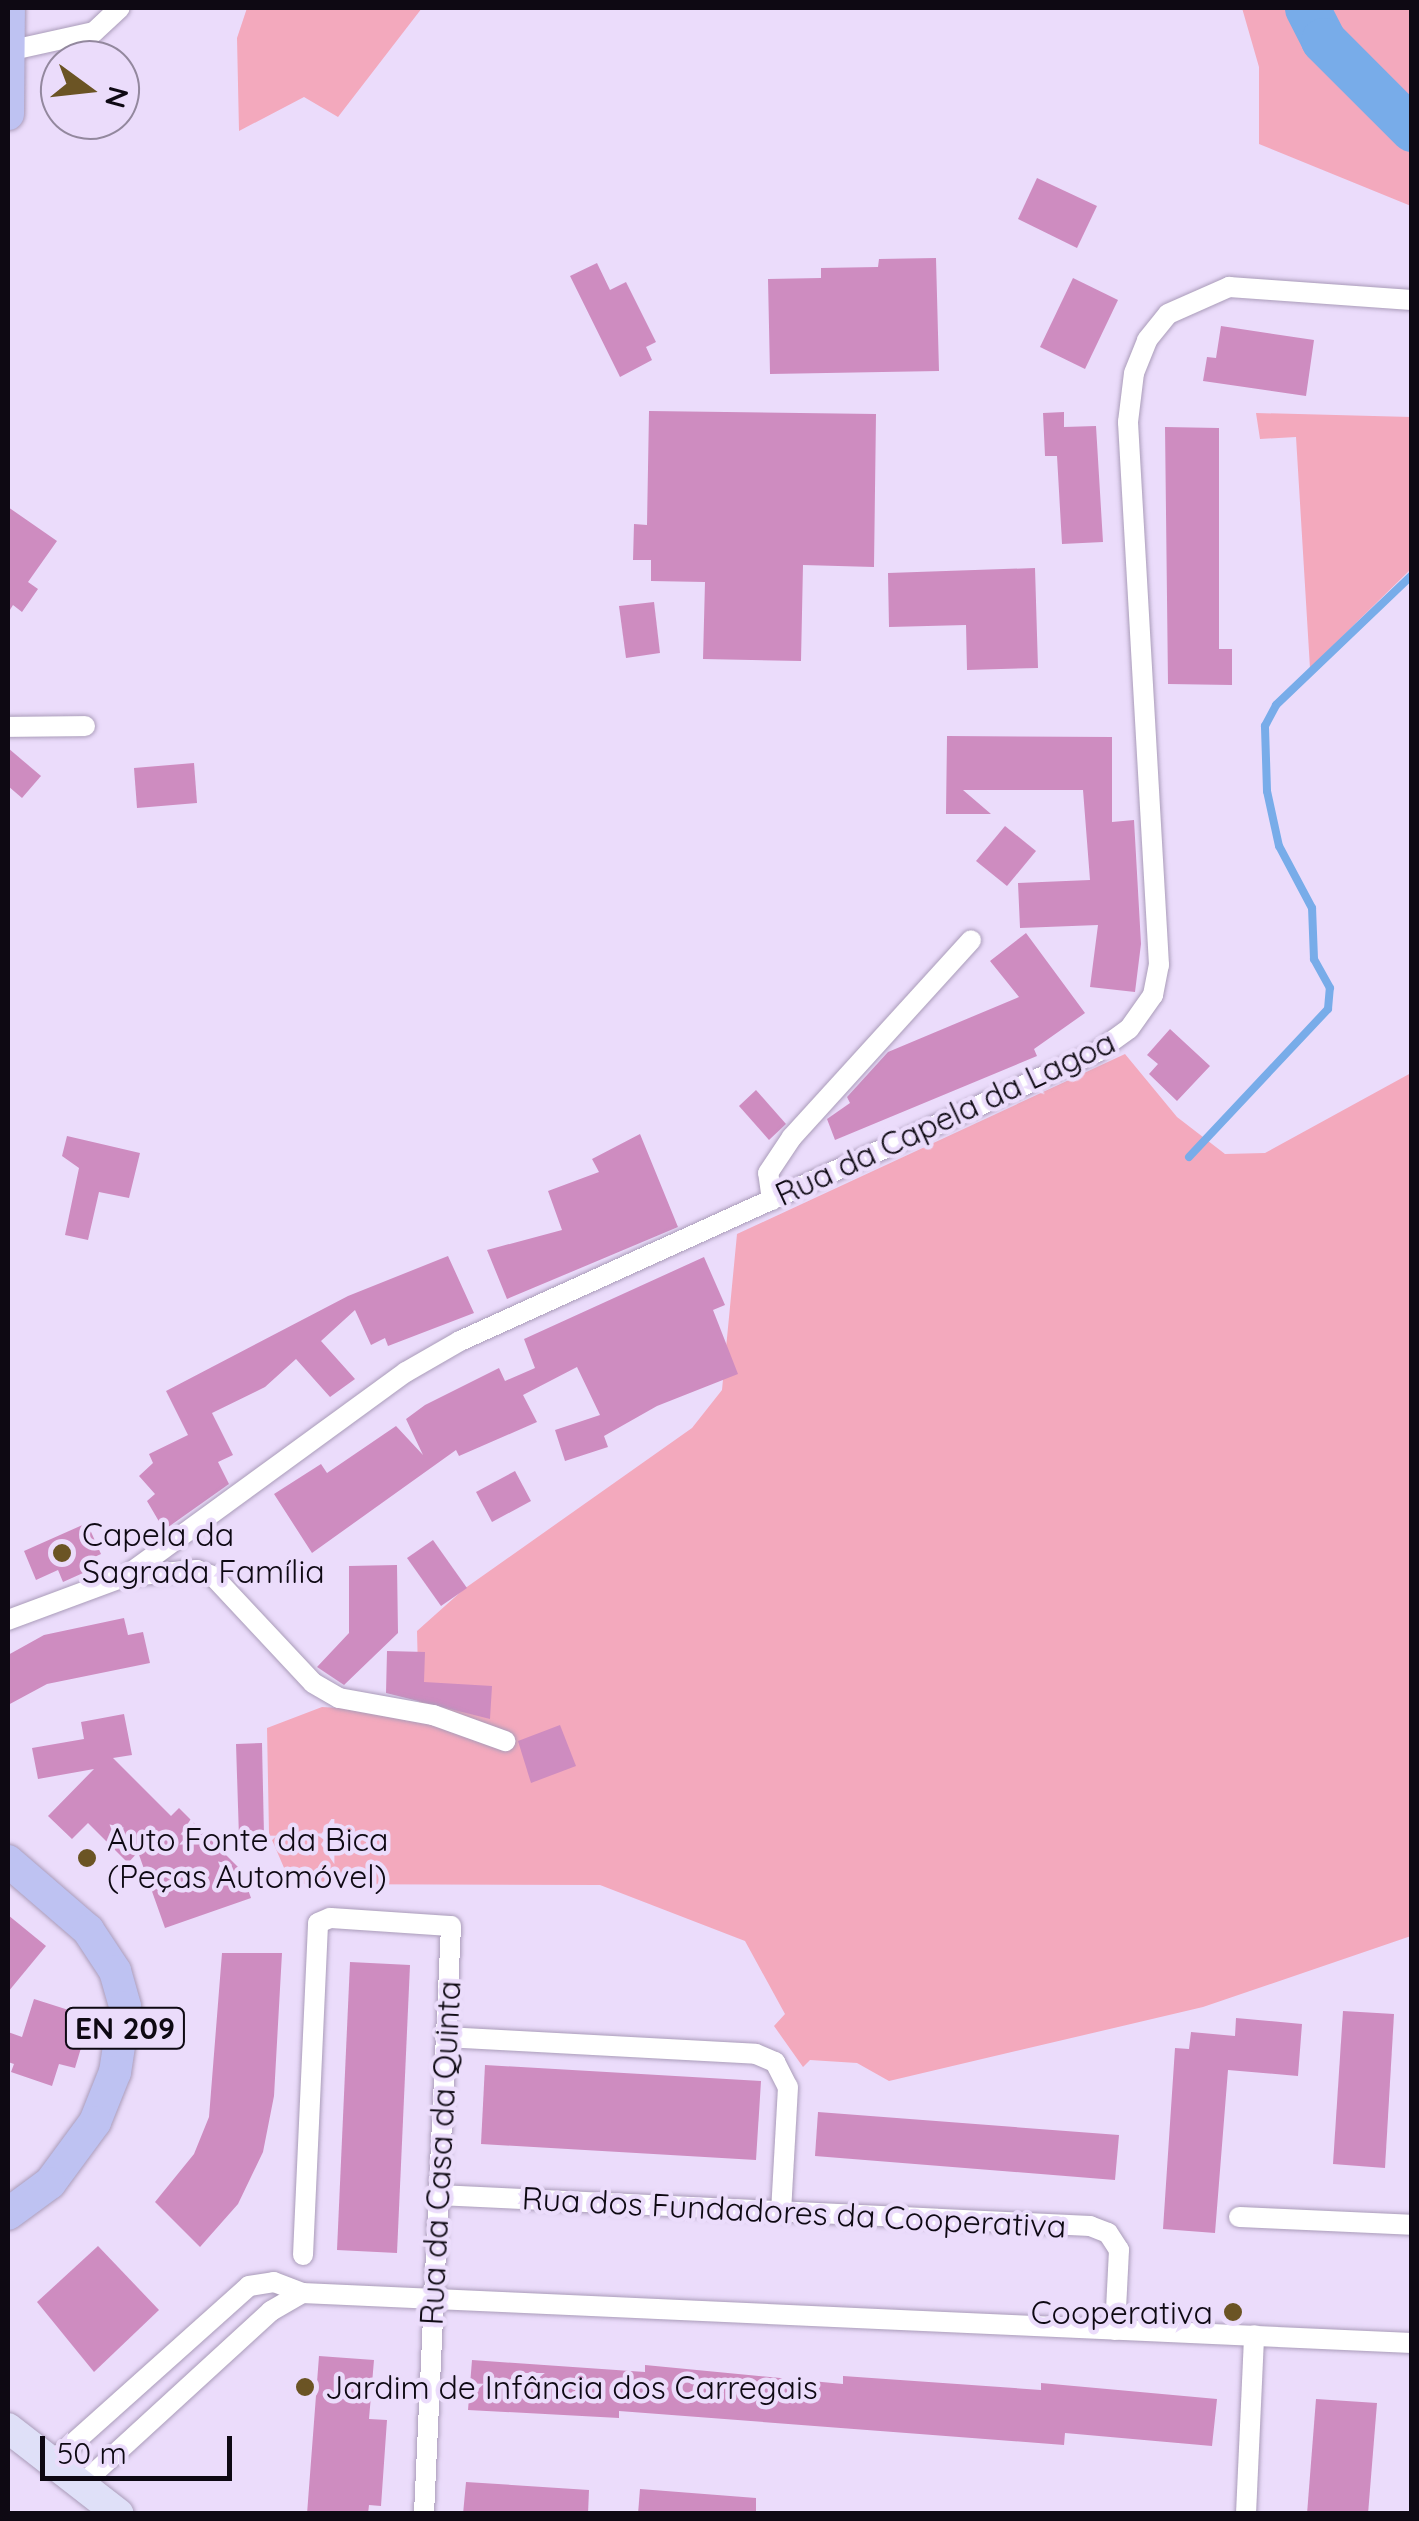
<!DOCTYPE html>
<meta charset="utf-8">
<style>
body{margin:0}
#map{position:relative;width:1419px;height:2521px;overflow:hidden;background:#ebdcfb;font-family:Quicksand,sans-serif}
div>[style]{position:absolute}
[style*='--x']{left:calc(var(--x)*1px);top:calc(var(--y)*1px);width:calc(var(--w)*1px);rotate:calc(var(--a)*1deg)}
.green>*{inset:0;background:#f3a9bd}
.stream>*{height:8px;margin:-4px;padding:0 4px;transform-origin:4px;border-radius:4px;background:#78ace9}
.river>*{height:45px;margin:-22.5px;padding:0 22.5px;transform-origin:22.5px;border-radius:22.5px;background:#78ace9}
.building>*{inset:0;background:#ce8cc0}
.roads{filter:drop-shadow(0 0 2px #aa9cb9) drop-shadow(0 0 2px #aa9cb9)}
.street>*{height:20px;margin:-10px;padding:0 10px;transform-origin:10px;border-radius:10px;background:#fff}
.secondary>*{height:30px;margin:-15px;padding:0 15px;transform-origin:15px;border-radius:15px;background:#dfe0f8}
.primary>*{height:32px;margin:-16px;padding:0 16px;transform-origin:16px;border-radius:16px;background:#bec2f2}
.dots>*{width:28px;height:28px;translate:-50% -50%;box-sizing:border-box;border:5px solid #ebdcfb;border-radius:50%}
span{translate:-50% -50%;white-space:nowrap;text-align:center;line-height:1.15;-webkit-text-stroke:9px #ebdcfb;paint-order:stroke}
.shield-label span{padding:2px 8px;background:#ebdcfb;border:2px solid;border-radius:8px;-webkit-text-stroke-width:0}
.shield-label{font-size:30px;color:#0e0913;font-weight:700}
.street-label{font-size:32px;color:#0e0913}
.poi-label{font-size:32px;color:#0e0913}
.left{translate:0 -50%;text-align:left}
.right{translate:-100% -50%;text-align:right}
.frame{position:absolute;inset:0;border:10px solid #0e0913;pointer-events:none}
.north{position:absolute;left:40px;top:40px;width:100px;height:100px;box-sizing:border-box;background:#ebdcfb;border:2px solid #93889e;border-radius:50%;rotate:105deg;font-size:28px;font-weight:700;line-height:40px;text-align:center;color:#0e0913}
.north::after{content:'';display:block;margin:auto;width:35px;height:45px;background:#6b5424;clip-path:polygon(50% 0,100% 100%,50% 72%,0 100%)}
.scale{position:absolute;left:40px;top:2436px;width:192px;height:45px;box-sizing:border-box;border:5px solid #0e0913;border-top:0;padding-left:12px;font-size:30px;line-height:35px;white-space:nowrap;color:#0e0913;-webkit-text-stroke:8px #ebdcfb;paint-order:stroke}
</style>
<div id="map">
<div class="green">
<div style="clip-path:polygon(247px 8px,422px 8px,338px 117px,304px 97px,239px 131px,237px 38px)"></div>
<div style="clip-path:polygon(1242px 8px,1411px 8px,1411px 206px,1259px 144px,1259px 67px)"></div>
<div style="clip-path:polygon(1256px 413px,1411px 417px,1411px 569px,1310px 668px,1296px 437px,1260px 439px)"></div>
<div style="clip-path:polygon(1125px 1054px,1177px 1117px,1225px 1154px,1265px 1153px,1411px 1073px,1411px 1936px,1203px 2007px,889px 2081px,857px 2063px,810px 2060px,803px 2067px,774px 2026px,785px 2014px,745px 1941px,600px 1885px,291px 1884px,269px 1833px,267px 1728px,322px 1707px,419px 1712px,417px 1631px,464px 1589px,692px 1428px,722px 1390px,737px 1234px)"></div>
</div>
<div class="stream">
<div style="--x:1189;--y:1157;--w:203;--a:-46.8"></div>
<div style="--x:1328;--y:1009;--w:21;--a:-85"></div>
<div style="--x:1330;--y:988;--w:33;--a:-119"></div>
<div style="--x:1314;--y:959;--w:51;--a:-92.2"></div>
<div style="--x:1312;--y:908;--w:70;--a:-118"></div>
<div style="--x:1279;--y:846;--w:56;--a:-102.3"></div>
<div style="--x:1267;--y:791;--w:65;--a:-91.8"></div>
<div style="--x:1265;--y:726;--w:24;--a:-62"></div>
<div style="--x:1276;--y:705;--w:188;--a:-43.7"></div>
</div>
<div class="river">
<div style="--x:1307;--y:8;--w:36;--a:63"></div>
<div style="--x:1323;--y:40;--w:126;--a:45"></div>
</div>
<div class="building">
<div style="clip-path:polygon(1037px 178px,1097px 206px,1077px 248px,1018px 219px)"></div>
<div style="clip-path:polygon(936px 258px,939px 371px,770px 374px,768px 279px,821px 278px,821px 268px,878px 267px,879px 259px)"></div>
<div style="clip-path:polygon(597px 263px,610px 290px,626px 282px,656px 342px,646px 347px,652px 360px,620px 377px,570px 276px)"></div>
<div style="clip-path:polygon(1073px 278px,1118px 300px,1085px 369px,1040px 347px)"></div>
<div style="clip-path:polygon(1221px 326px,1314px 340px,1306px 396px,1203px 381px,1207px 357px,1216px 358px)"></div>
<div style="clip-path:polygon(649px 411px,876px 414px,874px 567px,803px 565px,801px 661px,703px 659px,705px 582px,651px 581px,651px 560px,633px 560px,634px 524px,647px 525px)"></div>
<div style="clip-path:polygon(1064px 412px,1064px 427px,1096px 426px,1103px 542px,1062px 544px,1057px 456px,1045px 456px,1043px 413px)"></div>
<div style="clip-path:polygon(1165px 427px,1219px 428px,1219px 649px,1232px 649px,1232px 685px,1168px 684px)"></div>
<div style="clip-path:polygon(8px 507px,57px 541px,28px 582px,38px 589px,22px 612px,13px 605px,8px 613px)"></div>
<div style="clip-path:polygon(1035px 568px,1038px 668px,967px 670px,966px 625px,889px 627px,888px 573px)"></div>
<div style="clip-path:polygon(654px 602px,660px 653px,626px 658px,619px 606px)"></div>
<div style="clip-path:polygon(947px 736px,1112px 737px,1112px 822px,1134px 820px,1141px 944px,1135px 992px,1090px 987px,1098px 925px,1020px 928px,1018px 883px,1090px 880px,1083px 790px,963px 790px,991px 814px,946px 814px)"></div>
<div style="clip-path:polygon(8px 748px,41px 776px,22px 798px,8px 786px)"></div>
<div style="clip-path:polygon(194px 763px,197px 803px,137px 808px,134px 768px)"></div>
<div style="clip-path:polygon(1005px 826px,1036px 851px,1007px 886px,976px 861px)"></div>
<div style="clip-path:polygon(1026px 933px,1085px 1013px,1034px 1049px,1037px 1056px,835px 1140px,827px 1119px,850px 1103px,847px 1097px,888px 1052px,1019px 997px,990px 961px)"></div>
<div style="clip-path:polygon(1170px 1029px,1210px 1066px,1177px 1101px,1149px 1074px,1158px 1064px,1147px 1055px)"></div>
<div style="clip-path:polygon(756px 1090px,786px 1124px,769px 1140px,739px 1106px)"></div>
<div style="clip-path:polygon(640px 1134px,678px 1227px,507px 1299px,487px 1250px,562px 1230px,548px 1191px,599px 1172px,592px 1159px)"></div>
<div style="clip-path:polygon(67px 1136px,140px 1153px,129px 1198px,99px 1192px,88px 1240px,65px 1235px,79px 1168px,62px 1156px)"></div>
<div style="clip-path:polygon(448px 1256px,474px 1313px,388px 1346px,385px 1338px,371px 1345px,355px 1310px,321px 1341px,355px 1379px,330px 1397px,296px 1359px,265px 1387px,212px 1413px,233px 1455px,218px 1462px,229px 1484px,164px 1530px,147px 1501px,155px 1494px,139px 1476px,153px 1463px,149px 1454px,188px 1435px,166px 1391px,348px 1296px)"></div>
<div style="clip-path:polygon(704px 1257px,725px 1305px,713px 1310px,738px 1374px,657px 1406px,604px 1436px,608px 1447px,565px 1461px,555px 1430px,600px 1415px,577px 1367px,523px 1395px,537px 1422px,459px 1456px,456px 1450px,312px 1553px,274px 1494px,321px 1464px,327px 1473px,396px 1426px,423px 1455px,406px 1419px,425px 1405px,499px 1368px,505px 1381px,535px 1368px,524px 1339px)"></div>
<div style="clip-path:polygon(515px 1471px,531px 1501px,492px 1522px,476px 1492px)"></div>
<div style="clip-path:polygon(87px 1523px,101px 1554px,88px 1560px,92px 1569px,63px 1582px,58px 1570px,36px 1580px,24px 1551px)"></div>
<div style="clip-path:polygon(433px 1540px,467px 1588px,441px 1606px,407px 1558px)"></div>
<div style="clip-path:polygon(397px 1565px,398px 1633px,344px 1685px,317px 1667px,349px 1633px,349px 1566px)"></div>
<div style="clip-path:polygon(124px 1618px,128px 1635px,143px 1632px,150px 1663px,47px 1684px,8px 1705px,8px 1655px,44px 1635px)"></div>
<div style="clip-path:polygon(387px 1651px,425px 1652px,424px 1682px,492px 1686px,490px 1719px,386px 1693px)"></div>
<div style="clip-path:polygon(124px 1714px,132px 1755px,113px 1758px,171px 1816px,179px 1808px,241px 1870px,251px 1898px,165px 1928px,138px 1852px,128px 1863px,88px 1823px,72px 1839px,48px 1816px,94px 1769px,38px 1779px,32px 1748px,84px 1739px,81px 1722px)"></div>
<div style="clip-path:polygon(560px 1725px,576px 1766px,531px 1783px,518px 1741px)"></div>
<div style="clip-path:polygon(262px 1743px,264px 1836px,239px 1837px,236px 1744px)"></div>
<div style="clip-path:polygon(8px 1915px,46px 1946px,8px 1992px)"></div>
<div style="clip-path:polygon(222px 1953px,282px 1953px,274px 2096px,263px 2152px,238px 2204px,200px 2247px,155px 2202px,194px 2154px,209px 2117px)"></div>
<div style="clip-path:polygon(350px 1962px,410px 1965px,397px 2253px,337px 2250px)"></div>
<div style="clip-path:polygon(34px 1999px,78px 2013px,71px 2034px,84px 2038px,75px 2068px,59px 2064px,52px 2086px,11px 2072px,14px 2064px,8px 2062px,8px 2032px,22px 2037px)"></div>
<div style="clip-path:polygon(1343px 2011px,1394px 2014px,1385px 2168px,1333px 2164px)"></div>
<div style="clip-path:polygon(1236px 2018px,1302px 2024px,1298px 2076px,1228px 2070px,1215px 2233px,1163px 2229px,1175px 2048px,1189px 2049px,1191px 2032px,1235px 2036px)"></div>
<div style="clip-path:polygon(485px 2065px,761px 2081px,756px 2160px,481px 2144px)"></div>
<div style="clip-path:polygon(818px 2112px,1119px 2135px,1115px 2180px,815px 2156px)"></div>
<div style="clip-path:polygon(98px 2246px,159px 2310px,94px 2372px,37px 2302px)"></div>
<div style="clip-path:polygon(319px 2356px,374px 2360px,369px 2419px,387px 2420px,381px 2506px,369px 2505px,368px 2514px,307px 2514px)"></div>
<div style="clip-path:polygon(472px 2360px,645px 2372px,645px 2365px,843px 2384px,843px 2376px,1041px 2390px,1041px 2383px,1217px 2399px,1212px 2446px,1065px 2433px,1064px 2445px,619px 2411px,619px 2418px,468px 2410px)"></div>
<div style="clip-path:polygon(1316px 2399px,1377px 2403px,1368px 2514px,1307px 2514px)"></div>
<div style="clip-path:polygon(466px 2482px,589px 2490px,588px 2514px,463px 2514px)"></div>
<div style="clip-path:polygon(640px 2489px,756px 2498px,756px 2514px,638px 2514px)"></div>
</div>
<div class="roads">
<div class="street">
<div style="--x:8;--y:51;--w:88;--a:-12.5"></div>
<div style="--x:94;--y:32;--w:35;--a:-43"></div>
<div style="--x:8;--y:727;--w:77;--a:-0.7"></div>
<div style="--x:772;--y:1200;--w:27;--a:-98"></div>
<div style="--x:768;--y:1173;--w:43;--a:-56.3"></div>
<div style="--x:792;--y:1137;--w:266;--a:-47.7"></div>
<div style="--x:128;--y:1576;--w:69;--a:-5"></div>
<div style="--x:197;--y:1570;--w:17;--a:21"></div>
<div style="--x:213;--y:1576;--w:146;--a:46.9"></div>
<div style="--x:313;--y:1683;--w:30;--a:30"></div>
<div style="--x:339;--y:1698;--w:96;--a:10.3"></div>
<div style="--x:433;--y:1715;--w:77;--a:19.9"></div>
<div style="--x:8;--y:1620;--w:126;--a:-20.4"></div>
<div style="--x:126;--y:1576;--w:346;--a:-36.1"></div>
<div style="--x:406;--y:1372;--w:62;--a:-29.9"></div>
<div style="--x:460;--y:1341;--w:699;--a:-24.4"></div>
<div style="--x:1097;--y:1052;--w:39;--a:-36"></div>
<div style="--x:1129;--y:1029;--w:42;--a:-54.8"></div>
<div style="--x:1153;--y:995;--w:31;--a:-79"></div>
<div style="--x:1159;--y:965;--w:544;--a:-93.27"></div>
<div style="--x:1128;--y:422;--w:49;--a:-83"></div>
<div style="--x:1134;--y:373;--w:35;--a:-68"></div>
<div style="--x:1147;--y:340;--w:33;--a:-51"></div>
<div style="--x:1168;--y:314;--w:67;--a:-23.9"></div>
<div style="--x:1229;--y:287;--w:183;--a:4.1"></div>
<div style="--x:445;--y:2037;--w:311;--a:3.1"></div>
<div style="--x:756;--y:2054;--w:21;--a:23"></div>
<div style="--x:775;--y:2062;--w:28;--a:63"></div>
<div style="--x:788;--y:2087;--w:125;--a:93.2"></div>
<div style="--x:438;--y:2195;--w:653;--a:2.72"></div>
<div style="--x:1090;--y:2226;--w:19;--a:21"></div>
<div style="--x:1108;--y:2233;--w:20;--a:57"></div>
<div style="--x:1119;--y:2250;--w:80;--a:92.9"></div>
<div style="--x:1239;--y:2217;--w:173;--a:2.6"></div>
<div style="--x:303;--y:2255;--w:332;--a:-87.4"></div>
<div style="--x:318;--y:1923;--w:13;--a:-23"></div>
<div style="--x:330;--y:1918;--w:121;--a:3.8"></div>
<div style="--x:451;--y:1926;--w:589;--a:92.63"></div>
<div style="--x:50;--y:2464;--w:267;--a:-41.8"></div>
<div style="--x:249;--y:2286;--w:25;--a:-9"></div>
<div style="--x:274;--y:2282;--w:30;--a:21"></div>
<div style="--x:302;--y:2293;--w:1111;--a:2.58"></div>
<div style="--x:80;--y:2486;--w:259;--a:-42.5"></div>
<div style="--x:271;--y:2311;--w:36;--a:-30"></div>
<div style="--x:1246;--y:2514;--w:179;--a:-87.4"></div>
</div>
<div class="secondary">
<div style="--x:8;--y:2428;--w:140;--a:37.8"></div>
</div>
<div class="primary">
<div style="--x:8;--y:114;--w:106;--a:-89.5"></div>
<div style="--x:8;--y:1861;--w:106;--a:40.8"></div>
<div style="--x:88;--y:1930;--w:49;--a:56.6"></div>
<div style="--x:115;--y:1971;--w:37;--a:74"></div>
<div style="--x:125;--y:2007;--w:66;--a:98.7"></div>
<div style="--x:115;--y:2072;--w:54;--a:111.8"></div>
<div style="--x:95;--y:2122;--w:76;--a:126.4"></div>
<div style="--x:50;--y:2183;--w:52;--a:143.6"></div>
</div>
</div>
<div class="dots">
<div style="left:62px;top:1553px;background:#6b5424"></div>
<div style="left:87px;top:1858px;background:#6b5424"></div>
<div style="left:1233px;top:2312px;background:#6b5424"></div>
<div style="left:305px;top:2387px;background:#6b5424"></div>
</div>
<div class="shield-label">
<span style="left:125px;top:2028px">EN 209</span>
</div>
<div class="street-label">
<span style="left:945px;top:1118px;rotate:-25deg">Rua da Capela da Lagoa</span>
<span style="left:440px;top:2153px;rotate:-87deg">Rua da Casa da Quinta</span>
<span style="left:794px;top:2212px;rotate:3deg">Rua dos Fundadores da Cooperativa</span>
</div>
<div class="poi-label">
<span class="left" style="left:82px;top:1553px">Capela da<br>Sagrada Família</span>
<span class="left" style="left:107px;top:1858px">Auto Fonte da Bica<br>(Peças Automóvel)</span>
<span class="right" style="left:1213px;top:2312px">Cooperativa</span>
<span class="left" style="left:325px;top:2387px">Jardim de Infância dos Carregais</span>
</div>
<div class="frame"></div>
<div class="north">N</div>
<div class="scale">50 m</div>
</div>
